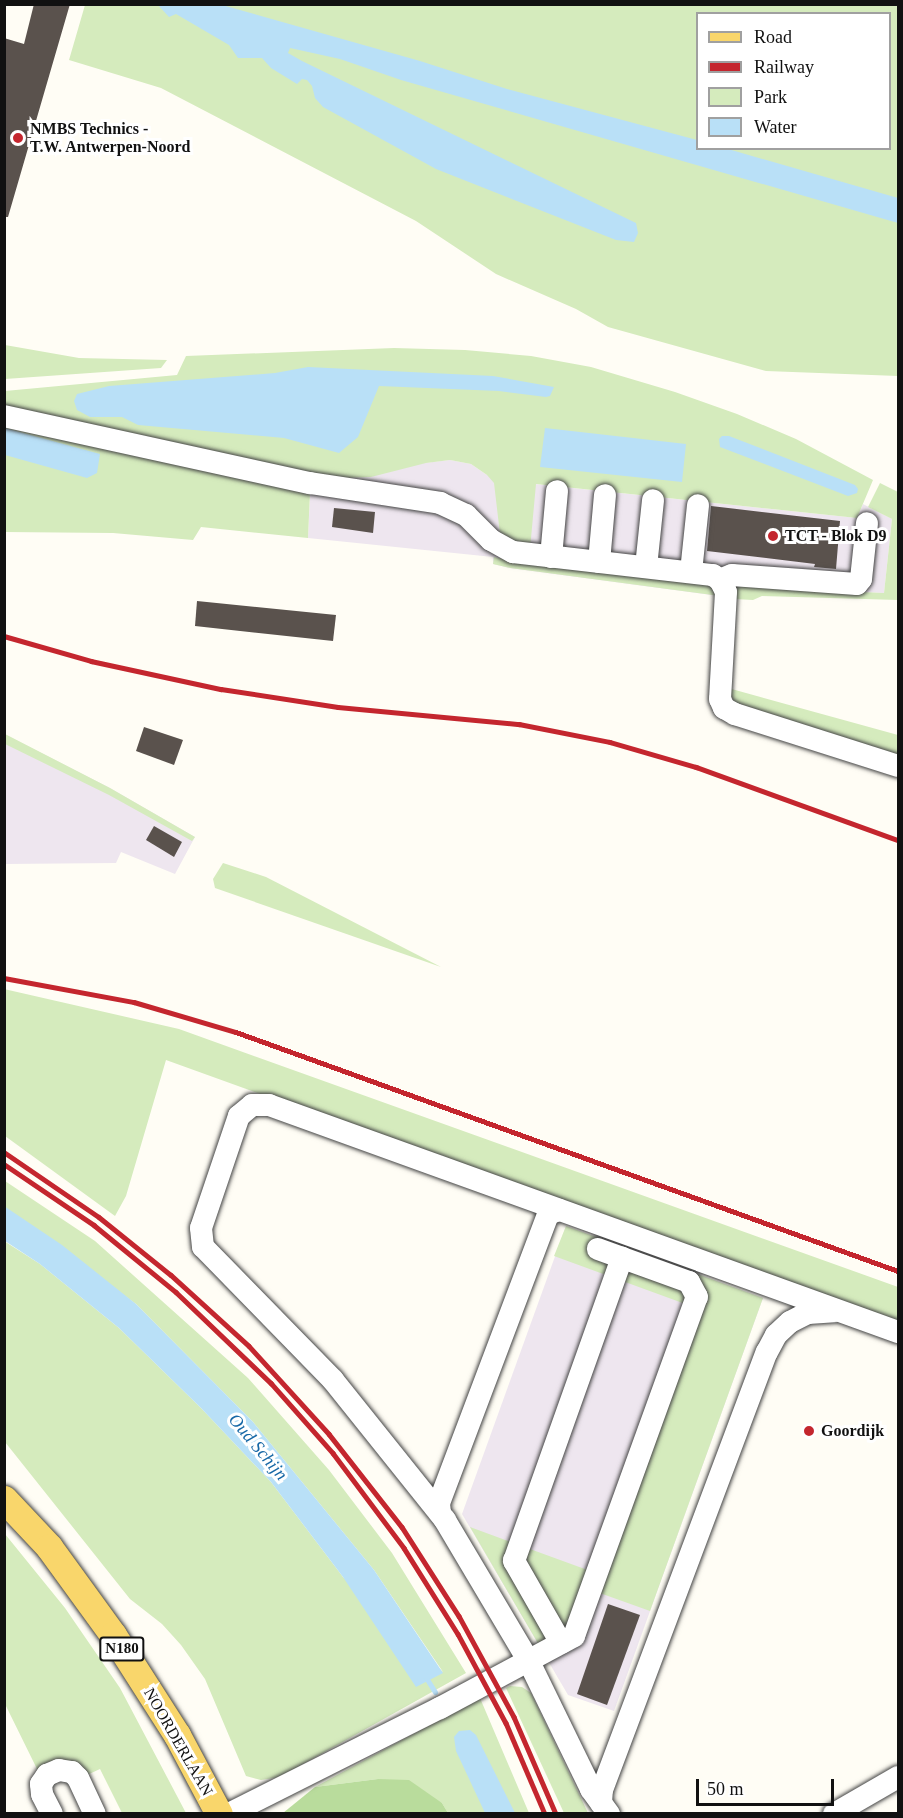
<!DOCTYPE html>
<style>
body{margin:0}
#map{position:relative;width:903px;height:1818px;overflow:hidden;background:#fffdf5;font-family:Georgia,serif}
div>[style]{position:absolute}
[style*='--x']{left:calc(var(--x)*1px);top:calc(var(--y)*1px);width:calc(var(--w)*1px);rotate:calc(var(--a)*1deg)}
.industrial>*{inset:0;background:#eee6ef}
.green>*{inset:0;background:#d5ebbd}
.forest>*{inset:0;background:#b9dc9c}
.water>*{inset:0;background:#b9e0f7}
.stream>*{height:5px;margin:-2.5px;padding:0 2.5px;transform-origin:2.5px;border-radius:2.5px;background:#b9e0f7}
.building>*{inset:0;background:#5a524d}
.roads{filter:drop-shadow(0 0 2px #444) drop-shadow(0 0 2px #444)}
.minor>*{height:22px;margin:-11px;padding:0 11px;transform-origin:11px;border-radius:11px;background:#fff}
.major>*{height:27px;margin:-13.5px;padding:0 13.5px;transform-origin:13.5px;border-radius:13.5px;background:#f9d66b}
.rail>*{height:4.5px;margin:-2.25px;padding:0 2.25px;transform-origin:2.25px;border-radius:2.25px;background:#c4262e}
.dots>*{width:16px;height:16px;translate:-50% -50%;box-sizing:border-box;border:3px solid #fff;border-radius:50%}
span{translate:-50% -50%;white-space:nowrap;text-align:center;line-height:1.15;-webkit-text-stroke:6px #fff;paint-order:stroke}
.shield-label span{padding:2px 4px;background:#fff;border:2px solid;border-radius:4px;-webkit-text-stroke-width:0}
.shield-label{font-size:15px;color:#111;font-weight:700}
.poi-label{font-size:16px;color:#111;font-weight:700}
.left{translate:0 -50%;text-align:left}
.street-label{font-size:16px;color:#111}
.water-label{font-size:18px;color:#1768a6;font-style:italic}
.frame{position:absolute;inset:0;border:6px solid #111;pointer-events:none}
.legend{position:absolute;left:696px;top:12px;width:195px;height:138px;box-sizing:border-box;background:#fff;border:2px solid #a0a0a0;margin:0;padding:8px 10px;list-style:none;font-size:18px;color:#111}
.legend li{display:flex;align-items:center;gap:12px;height:30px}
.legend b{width:30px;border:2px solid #a0a0a0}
.scale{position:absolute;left:696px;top:1779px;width:138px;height:27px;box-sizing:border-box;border:3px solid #111;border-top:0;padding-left:8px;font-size:18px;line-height:21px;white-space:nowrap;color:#111;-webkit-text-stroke:4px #fff;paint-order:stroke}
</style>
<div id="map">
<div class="industrial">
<div style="clip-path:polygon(450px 460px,471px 464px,487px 475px,535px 484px,857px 518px,863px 504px,892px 519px,884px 593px,733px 586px,719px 596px,510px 568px,493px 564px,493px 557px,308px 538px,311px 476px)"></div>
<div style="clip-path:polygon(4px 734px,110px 788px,195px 837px,175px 874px,121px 852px,116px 863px,5px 864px)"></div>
<div style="clip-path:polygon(566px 1226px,763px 1298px,614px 1711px,568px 1695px,462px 1514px)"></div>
</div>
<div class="green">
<div style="clip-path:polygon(evenodd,85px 5px,898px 5px,898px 376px,766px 371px,608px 327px,576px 309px,496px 274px,416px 221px,161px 88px,69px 60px,85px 5px,698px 14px,890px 14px,890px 148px,698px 148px,698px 14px)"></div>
<div style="clip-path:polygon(5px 345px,79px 358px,167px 360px,161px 368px,5px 379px)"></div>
<div style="clip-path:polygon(394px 348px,465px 350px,531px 356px,591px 367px,675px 392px,737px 414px,796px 439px,873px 480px,857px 518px,536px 484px,530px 549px,500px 534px,494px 483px,487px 475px,471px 464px,450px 460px,426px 463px,371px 477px,323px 479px,5px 408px,5px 391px,177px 375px,186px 356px)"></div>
<div style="clip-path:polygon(4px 424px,310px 493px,308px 538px,201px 527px,193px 540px,113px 533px,5px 532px)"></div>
<div style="clip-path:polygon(880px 483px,898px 492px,898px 600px,762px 596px,753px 600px,734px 599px,732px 586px,884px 593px,892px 519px,868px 507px)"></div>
<div style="clip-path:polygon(494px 557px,524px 563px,701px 583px,713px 587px,720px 596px,510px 568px,493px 564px)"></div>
<div style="clip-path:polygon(728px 688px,898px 735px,898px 760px,734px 702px)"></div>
<div style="clip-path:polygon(5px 734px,110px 788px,195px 837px,192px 841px,109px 795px,5px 744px)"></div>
<div style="clip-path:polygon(223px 863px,266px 877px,441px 967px,215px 888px,213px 879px)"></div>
<div style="clip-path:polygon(4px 989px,179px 1029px,898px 1287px,898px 1325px,166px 1060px,126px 1196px,115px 1216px,5px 1136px)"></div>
<div style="clip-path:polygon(5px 1181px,95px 1241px,248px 1378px,329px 1470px,392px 1553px,466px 1673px,280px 1777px,261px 1780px,246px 1776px,205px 1679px,181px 1645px,162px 1624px,130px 1599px,5px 1442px,4px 1241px,40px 1264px,119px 1328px,201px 1408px,271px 1482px,343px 1577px,443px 1672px,374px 1570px,253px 1422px,136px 1304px,5px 1208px)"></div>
<div style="clip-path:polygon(566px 1226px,763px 1298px,650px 1611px,583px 1587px,567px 1630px,539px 1645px,470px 1527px,604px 1576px,699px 1309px,554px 1256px)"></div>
<div style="clip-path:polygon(5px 1534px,65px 1608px,120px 1688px,186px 1813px,122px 1813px,100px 1769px,87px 1775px,38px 1771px,5px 1704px)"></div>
<div style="clip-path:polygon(510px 1686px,522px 1687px,531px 1693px,588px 1813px,564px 1813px,506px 1688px)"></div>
<div style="clip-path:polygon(480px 1698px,529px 1813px,448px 1813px,442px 1803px,378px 1779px,315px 1787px)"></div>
</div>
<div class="forest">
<div style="clip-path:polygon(378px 1779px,409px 1780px,442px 1803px,448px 1813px,283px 1813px,315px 1787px)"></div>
</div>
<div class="water">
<div style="clip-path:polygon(158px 5px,222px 5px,420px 61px,507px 89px,697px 140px,698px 148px,728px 149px,898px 198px,898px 223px,401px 80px,340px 59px,290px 48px,288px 53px,302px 61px,636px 223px,638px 233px,634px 242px,616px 240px,436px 169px,323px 107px,315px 98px,312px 86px,307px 80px,302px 79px,297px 84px,271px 68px,262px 58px,238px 58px,229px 45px,176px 14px,169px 17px)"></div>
<div style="clip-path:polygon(308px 367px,493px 376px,554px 387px,550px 396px,546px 397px,499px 391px,379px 386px,358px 437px,339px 453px,284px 438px,138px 425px,122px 417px,90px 417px,77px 410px,74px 401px,77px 394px,109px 386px,275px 373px)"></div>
<div style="clip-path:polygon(5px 428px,100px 454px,97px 473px,87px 478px,5px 455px)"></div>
<div style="clip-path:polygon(545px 428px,686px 444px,682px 482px,540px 467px)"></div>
<div style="clip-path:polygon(722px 436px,729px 436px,855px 485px,858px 489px,857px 493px,848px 496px,720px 447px,719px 439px)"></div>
<div style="clip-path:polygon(4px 1206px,62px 1245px,136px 1304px,253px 1422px,374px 1570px,443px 1673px,416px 1687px,343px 1577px,271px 1482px,201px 1408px,119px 1328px,40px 1264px,5px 1241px)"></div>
<div style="clip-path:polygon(470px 1730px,476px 1735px,515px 1813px,485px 1813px,456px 1751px,454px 1737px,459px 1731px)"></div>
</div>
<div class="stream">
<div style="--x:425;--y:1676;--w:19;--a:58"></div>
</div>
<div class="building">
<div style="clip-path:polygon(34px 4px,70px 4px,8px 217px,4px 217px,4px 38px,24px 44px)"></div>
<div style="clip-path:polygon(711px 506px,840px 521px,836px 569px,814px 567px,815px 564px,707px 551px)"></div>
<div style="clip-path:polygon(334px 508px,375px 512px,373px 533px,332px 527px)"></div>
<div style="clip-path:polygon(197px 601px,336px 615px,333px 641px,195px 626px)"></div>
<div style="clip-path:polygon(144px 727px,183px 740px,174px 765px,136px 751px)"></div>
<div style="clip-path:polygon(154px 826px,182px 842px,174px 857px,146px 840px)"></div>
<div style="clip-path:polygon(608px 1604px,640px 1615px,607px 1705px,577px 1694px)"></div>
</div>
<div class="roads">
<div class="minor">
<div style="--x:4;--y:416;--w:313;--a:12.4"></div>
<div style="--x:310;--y:483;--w:132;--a:8.7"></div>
<div style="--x:440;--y:503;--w:29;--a:25"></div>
<div style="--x:466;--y:515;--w:35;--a:45"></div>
<div style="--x:491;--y:540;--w:25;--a:29"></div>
<div style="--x:513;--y:552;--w:201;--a:6.6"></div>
<div style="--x:713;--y:575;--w:9;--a:36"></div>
<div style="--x:720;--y:580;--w:13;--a:63"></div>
<div style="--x:726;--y:592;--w:107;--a:93.2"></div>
<div style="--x:720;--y:699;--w:10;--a:66"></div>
<div style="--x:724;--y:708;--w:13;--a:29"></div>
<div style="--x:735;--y:714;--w:171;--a:17.7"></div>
<div style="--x:551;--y:557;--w:66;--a:-84.8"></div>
<div style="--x:599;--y:562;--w:67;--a:-84.9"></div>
<div style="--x:646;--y:567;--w:67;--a:-84"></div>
<div style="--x:691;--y:572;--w:67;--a:-84"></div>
<div style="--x:720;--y:580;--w:13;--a:-23"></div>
<div style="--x:732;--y:575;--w:125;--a:4.1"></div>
<div style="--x:857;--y:584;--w:6;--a:-51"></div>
<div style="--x:861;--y:579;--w:56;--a:-83.9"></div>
<div style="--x:440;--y:1513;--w:10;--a:-96"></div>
<div style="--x:439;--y:1503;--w:309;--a:-69.3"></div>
<div style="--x:548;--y:1214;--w:12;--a:-20"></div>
<div style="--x:561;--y:1643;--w:95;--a:-119.8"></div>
<div style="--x:514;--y:1561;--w:322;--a:-70.4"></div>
<div style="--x:601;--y:1803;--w:13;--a:-86"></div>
<div style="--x:602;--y:1790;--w:468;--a:-69.4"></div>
<div style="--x:767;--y:1352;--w:19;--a:-62"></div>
<div style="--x:776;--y:1335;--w:19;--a:-43"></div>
<div style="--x:790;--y:1322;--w:20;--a:-27"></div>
<div style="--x:808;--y:1313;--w:26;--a:-4"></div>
<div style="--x:52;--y:1814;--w:22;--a:-117"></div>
<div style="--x:42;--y:1794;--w:10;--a:-96"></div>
<div style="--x:41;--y:1784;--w:11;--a:-56"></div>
<div style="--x:47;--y:1775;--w:13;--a:-23"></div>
<div style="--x:59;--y:1770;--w:13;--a:9"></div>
<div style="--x:72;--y:1772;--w:8;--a:45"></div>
<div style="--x:78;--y:1778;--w:40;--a:65"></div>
<div style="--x:229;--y:1814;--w:236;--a:-26.7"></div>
<div style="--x:440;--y:1708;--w:152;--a:-28.2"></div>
<div style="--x:574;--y:1636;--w:361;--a:-70.1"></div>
<div style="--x:697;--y:1297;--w:17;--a:-118"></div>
<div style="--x:689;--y:1282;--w:97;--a:-160.1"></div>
<div style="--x:609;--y:1814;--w:31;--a:-126"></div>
<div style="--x:591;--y:1789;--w:144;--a:-116"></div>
<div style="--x:528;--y:1660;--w:163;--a:-120.7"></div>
<div style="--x:445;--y:1520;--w:179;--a:-128.7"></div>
<div style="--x:333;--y:1380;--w:186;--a:-134.3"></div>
<div style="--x:203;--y:1247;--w:19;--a:-96"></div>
<div style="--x:201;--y:1228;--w:118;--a:-71.3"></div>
<div style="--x:239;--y:1116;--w:17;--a:-40"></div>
<div style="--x:252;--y:1105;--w:17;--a:0"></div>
<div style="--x:269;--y:1105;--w:669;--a:19.84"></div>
<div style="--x:834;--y:1814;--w:74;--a:-30"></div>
</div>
<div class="major">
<div style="--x:4;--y:1499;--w:66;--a:46.8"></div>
<div style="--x:49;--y:1547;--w:109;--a:54"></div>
<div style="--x:113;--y:1635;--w:119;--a:57.4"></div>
<div style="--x:177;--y:1735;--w:89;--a:62"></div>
</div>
</div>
<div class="rail">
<div style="--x:4;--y:636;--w:91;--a:16"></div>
<div style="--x:91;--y:661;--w:133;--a:12.2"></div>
<div style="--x:221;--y:689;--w:118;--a:8.7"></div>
<div style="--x:338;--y:707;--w:182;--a:5.4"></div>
<div style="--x:519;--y:724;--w:93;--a:11.2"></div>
<div style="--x:610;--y:742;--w:90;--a:16.2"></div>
<div style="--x:696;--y:767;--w:215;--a:19.9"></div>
<div style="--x:4;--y:978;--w:132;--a:10.5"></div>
<div style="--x:134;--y:1002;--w:106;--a:16.4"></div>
<div style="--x:236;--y:1032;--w:704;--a:19.85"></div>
<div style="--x:4;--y:1152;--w:115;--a:34.4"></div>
<div style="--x:99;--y:1217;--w:92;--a:38.9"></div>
<div style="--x:171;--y:1275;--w:105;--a:42.3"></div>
<div style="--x:249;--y:1346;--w:119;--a:47.7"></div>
<div style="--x:329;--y:1434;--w:118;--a:51.9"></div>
<div style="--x:402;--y:1527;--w:106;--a:57.4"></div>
<div style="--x:459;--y:1616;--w:115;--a:61.4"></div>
<div style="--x:514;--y:1717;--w:106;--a:66.6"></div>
<div style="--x:4;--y:1164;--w:109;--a:34.1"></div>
<div style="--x:94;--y:1225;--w:106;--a:39.3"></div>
<div style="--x:176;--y:1292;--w:132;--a:43.8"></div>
<div style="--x:271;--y:1383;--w:94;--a:48.5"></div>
<div style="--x:333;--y:1453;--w:119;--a:53.2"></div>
<div style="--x:404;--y:1548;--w:102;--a:57.9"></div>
<div style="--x:458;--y:1634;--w:101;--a:61.7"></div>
<div style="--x:506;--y:1723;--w:99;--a:66.8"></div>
</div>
<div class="dots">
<div style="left:18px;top:138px;background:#c4262e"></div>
<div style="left:773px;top:536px;background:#c4262e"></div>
<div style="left:809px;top:1431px;background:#c4262e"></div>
</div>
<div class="shield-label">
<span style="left:122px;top:1649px">N180</span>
</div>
<div class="poi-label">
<span class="left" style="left:30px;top:138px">NMBS Technics -<br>T.W. Antwerpen-Noord</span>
<span class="left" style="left:785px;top:536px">TCT - Blok D9</span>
<span class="left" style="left:821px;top:1431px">Goordijk</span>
</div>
<div class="street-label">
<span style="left:178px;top:1742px;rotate:60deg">NOORDERLAAN</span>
</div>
<div class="water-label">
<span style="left:258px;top:1447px;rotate:50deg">Oud Schijn</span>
</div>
<div class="frame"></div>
<ul class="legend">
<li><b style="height:8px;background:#f9d66b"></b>Road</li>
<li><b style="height:8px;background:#c4262e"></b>Railway</li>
<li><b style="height:16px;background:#d5ebbd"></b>Park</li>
<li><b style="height:16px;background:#b9e0f7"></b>Water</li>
</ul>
<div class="scale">50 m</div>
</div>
